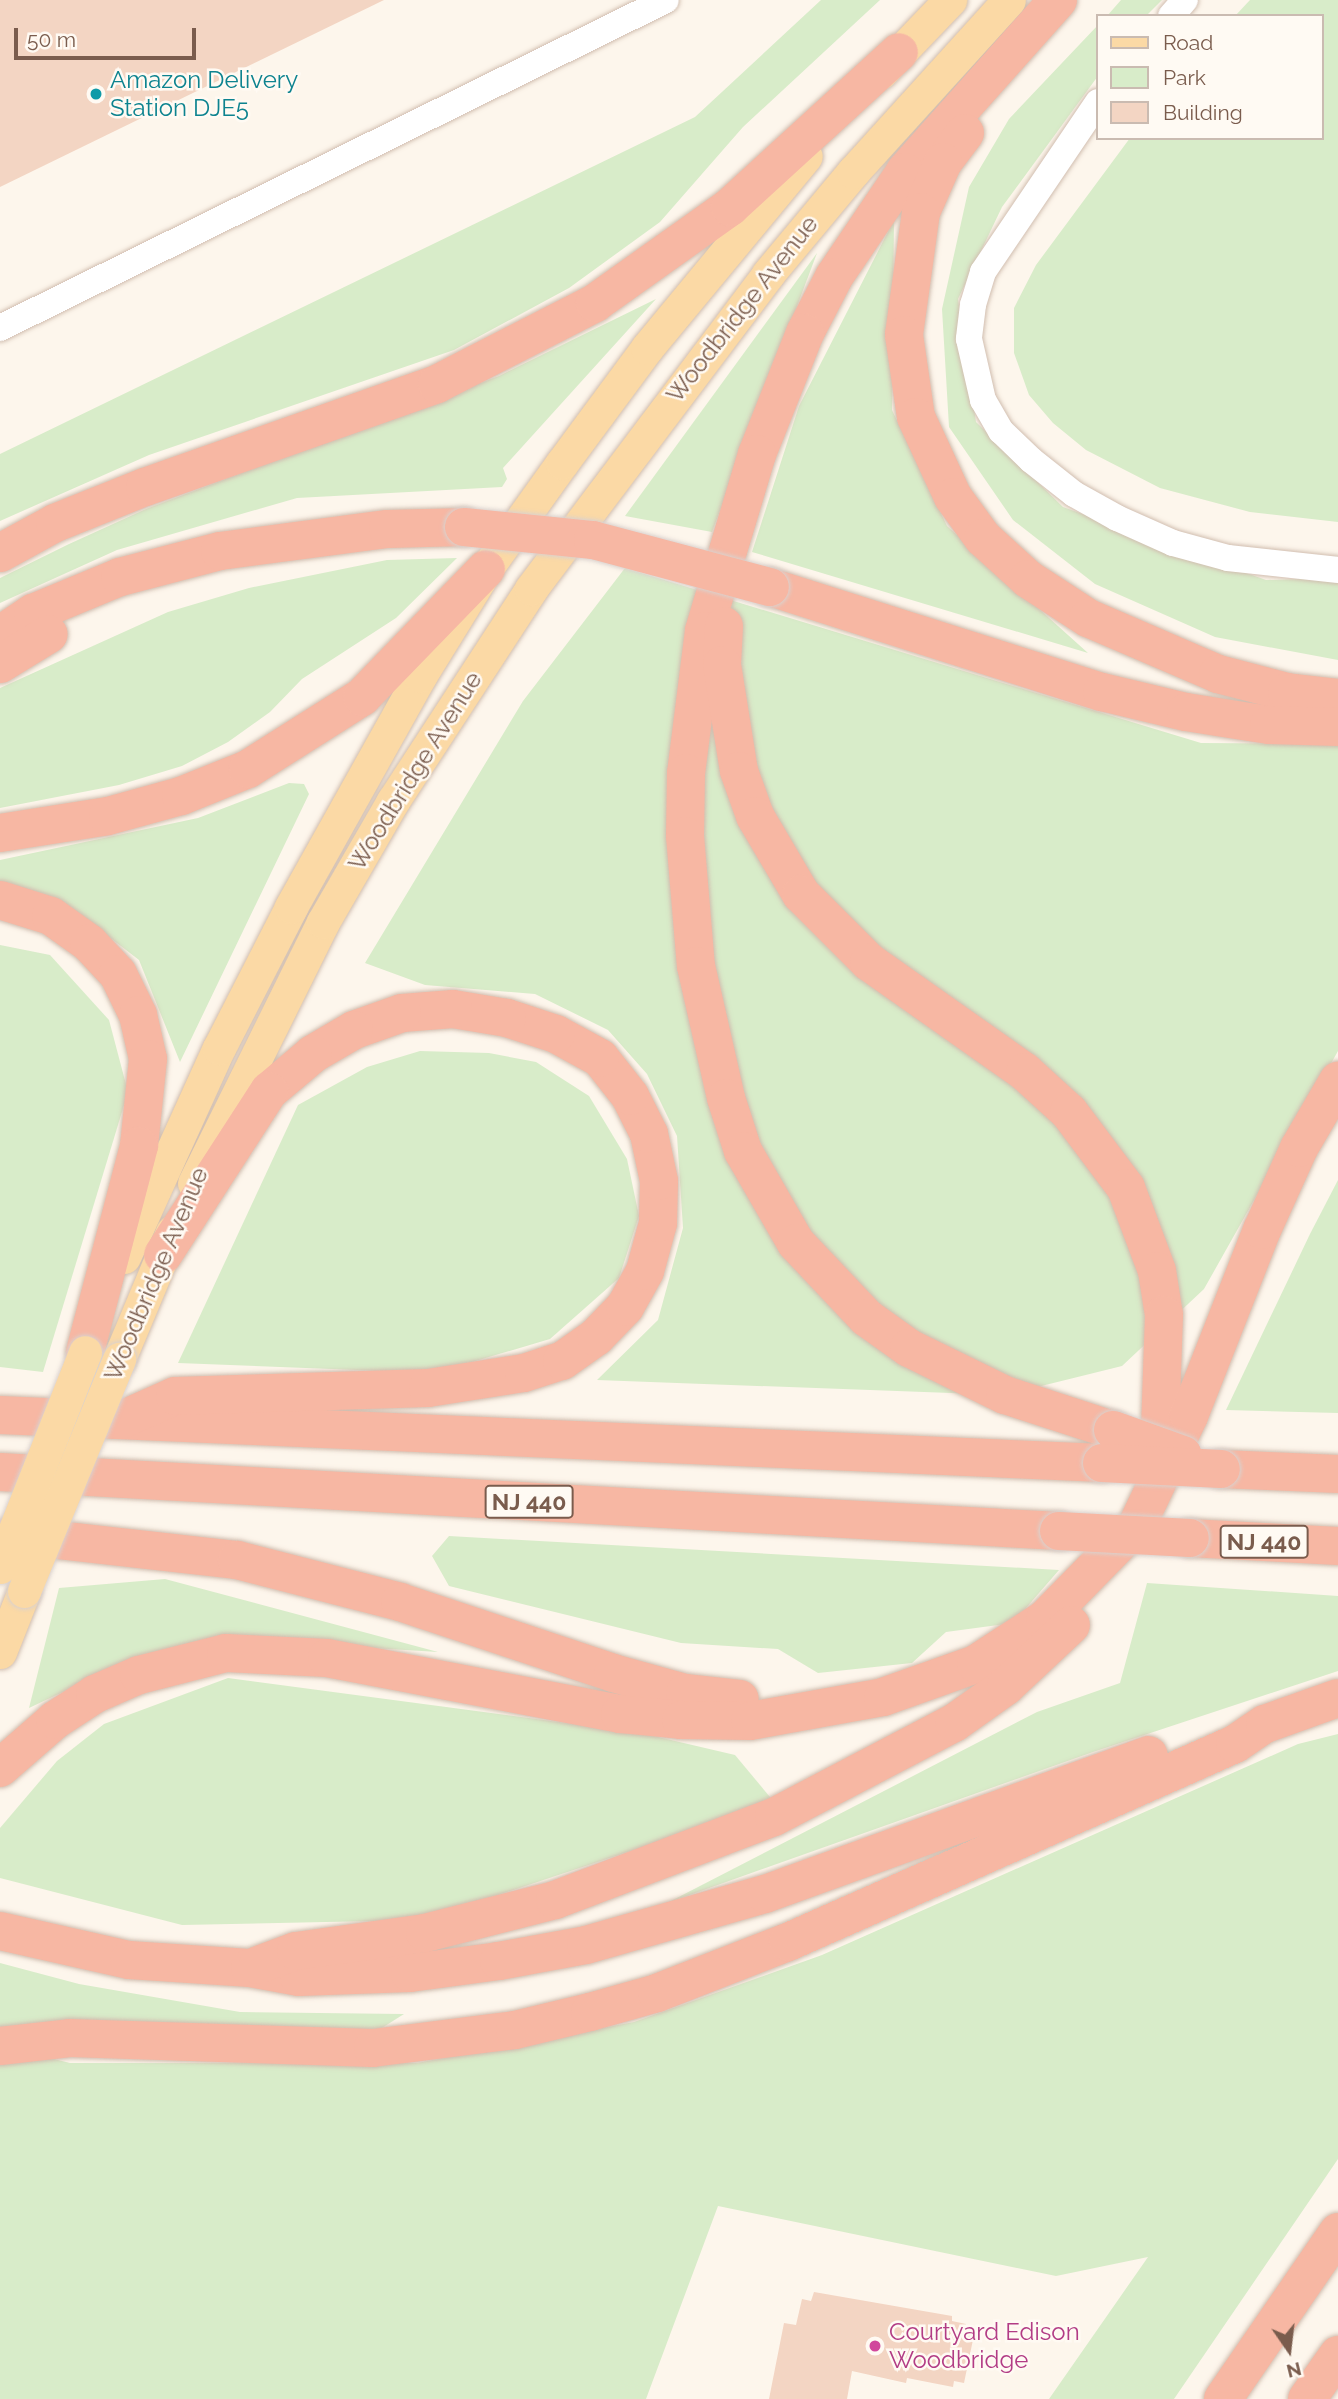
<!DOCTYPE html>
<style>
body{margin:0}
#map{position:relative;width:1338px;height:2399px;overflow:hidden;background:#fdf6ec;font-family:Raleway,sans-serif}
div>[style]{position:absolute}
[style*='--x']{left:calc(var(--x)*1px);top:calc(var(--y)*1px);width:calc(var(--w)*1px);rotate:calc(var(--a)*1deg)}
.green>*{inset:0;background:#d8ecc9}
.building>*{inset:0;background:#f3d5c3}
.roads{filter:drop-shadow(0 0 2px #d1beb0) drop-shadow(0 0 2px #d1beb0)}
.minor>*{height:26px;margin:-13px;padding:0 13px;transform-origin:13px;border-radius:13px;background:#fff}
.major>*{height:33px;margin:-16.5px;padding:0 16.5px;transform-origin:16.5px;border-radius:16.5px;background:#fbd9a5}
.highway>*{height:38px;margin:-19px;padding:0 19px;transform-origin:19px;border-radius:19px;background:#f7b7a3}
.bridges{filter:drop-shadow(0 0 2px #dad1cd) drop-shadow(0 0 2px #dad1cd)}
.major-bridge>*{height:33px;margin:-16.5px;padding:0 16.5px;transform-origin:16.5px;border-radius:16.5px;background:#fbd9a5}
.highway-bridge>*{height:38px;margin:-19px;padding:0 19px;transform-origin:19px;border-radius:19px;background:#f7b7a3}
.dots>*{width:19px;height:19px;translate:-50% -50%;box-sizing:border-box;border:4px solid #fffaf3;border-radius:50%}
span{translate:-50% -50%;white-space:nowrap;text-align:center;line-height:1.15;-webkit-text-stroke:5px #fffaf3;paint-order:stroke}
.shield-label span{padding:2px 5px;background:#fffaf3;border:2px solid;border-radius:5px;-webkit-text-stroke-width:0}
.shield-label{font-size:23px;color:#7a5c4d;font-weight:700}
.culture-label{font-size:24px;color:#0d838f}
.left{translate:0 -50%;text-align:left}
.street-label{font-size:24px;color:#7a5c4d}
.hotel-label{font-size:24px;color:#b23c85}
.legend{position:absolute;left:1096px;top:14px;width:228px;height:126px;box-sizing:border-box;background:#fffaf3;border:2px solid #cabbb1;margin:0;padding:9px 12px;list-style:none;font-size:21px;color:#7a5c4d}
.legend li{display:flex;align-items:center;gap:14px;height:35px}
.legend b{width:35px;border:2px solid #cabbb1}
.north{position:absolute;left:1254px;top:2315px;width:70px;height:70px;-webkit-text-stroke:5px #fffaf3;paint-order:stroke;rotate:166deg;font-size:19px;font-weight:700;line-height:28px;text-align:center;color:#7a5c4d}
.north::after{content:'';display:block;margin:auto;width:24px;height:32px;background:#7a5c4d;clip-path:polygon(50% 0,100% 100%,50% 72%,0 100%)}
.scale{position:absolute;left:14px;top:28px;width:182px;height:32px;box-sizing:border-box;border:4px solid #7a5c4d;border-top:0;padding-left:9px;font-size:21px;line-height:24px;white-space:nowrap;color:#7a5c4d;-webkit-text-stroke:5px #fffaf3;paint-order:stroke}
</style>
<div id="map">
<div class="green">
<div style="clip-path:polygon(821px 0,880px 0,743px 127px,660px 222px,569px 288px,454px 350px,149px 455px,0 521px,0 454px,695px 117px)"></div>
<div style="clip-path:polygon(1121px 0,1162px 0,1146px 16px,1107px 16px)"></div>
<div style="clip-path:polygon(1250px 0,1338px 0,1338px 522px,1250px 512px,1160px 488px,1086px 450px,1053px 423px,1029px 395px,1014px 353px,1014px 308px,1036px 265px,1130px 138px,1322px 138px,1322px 16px,1235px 16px)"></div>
<div style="clip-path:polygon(1098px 25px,1098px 76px,1002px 207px,958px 299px,976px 422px,1063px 507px,1266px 580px,1338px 578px,1338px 660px,1215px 637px,1095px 584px,1013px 520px,949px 427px,942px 309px,969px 187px,1009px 119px)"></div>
<div style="clip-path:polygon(894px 220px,892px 410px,947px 526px,1088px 653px,752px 552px,799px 406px)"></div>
<div style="clip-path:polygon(817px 253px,712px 532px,625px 516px)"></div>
<div style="clip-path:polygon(656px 299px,503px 468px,507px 479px,502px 487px,297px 498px,117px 550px,0 603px,0 578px,69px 544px,146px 509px,499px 376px)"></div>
<div style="clip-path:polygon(457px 558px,396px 618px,302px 679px,270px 712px,228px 742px,182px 766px,119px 785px,0 808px,0 688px,168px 612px,249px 588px,387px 560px)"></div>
<div style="clip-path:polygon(625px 568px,1201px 743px,1338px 744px,1338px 1051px,1204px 1289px,1122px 1366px,1005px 1395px,597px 1380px,658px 1320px,683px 1228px,677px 1136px,647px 1074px,608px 1030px,535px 994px,425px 985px,365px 963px,523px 701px)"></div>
<div style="clip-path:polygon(289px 783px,304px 784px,309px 794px,180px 1062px,139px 960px,73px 909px,0 888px,0 860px,198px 818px)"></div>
<div style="clip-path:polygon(0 945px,50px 955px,109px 1020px,128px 1092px,43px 1372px,0 1367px)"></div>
<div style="clip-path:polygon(420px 1051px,489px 1053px,536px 1062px,589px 1096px,627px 1159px,639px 1216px,619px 1278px,550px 1339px,435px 1373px,178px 1363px,298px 1105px,367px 1067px)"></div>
<div style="clip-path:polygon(1338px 1180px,1338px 1413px,1226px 1410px,1310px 1234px)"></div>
<div style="clip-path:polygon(449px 1536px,1059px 1570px,1013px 1623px,946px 1632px,912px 1663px,818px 1673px,778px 1649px,681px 1643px,449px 1586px,432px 1556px)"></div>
<div style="clip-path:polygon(165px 1579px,438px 1652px,224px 1639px,128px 1661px,29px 1708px,59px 1588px)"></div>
<div style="clip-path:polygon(1147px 1583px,1338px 1596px,1338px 1671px,1093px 1752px,667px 1903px,1037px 1712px,1120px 1683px)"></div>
<div style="clip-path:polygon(228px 1678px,641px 1733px,735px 1755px,775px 1803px,423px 1920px,182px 1925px,0 1878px,0 1828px,57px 1761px,104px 1724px)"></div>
<div style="clip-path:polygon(1338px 1734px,1338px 2159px,1174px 2399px,1049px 2399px,1148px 2257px,1056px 2276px,718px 2206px,646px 2399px,0 2399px,0 2063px,46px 2057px,70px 2063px,417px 2063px,634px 2022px,822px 1955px,1298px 1744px)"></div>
<div style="clip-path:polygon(0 1963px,79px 1984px,240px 2012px,404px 2014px,366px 2038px,0 2033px)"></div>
</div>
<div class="building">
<div style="clip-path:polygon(0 0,384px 0,0 187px)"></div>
<div style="clip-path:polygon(814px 2292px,952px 2316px,952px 2321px,966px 2324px,966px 2328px,975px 2330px,964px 2383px,954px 2381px,953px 2387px,907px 2378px,906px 2383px,852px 2371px,847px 2399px,769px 2399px,784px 2323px,796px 2325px,802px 2299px,811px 2301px)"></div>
</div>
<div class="roads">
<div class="minor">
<div style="--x:1171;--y:16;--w:21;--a:-49"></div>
<div style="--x:1098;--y:102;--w:205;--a:124.1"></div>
<div style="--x:983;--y:272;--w:34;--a:107"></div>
<div style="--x:973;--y:305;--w:34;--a:97"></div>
<div style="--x:969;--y:339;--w:63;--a:77.1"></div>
<div style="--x:983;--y:400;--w:36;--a:60"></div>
<div style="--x:1001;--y:431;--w:42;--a:44"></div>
<div style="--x:1031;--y:460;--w:55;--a:38.3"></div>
<div style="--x:1074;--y:494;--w:49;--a:29.2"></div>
<div style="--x:1117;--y:518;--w:61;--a:24.1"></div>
<div style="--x:1173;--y:543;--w:57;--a:15.3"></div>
<div style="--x:1228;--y:558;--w:111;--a:6.2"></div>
<div style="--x:0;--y:328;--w:742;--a:-26.22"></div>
</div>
<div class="major">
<div style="--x:881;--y:72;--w:100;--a:-46.2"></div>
<div style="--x:194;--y:1183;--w:291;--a:-63.7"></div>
<div style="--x:323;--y:922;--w:140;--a:-60"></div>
<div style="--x:393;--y:801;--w:253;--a:-56.9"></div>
<div style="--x:531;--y:589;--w:394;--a:-53"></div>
<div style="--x:768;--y:274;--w:133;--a:-50.2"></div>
<div style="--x:853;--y:172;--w:232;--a:-47.8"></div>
<div style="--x:124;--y:1257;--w:230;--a:-65.6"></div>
<div style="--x:219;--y:1048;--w:158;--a:-62.9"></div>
<div style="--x:291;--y:907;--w:265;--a:-60.8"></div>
<div style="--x:420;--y:676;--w:126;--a:-58.3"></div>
<div style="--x:486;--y:569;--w:130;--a:-54.4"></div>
<div style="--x:562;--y:463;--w:143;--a:-53.5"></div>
<div style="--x:647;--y:348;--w:249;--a:-50.4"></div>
<div style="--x:119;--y:1359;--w:138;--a:-67.3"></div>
<div style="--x:0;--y:1652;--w:66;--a:-68.5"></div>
</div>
<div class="highway">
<div style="--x:1058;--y:0;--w:230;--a:131.7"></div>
<div style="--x:905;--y:172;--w:127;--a:124.1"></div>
<div style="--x:834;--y:277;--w:63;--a:117.4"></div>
<div style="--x:805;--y:333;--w:130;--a:111.6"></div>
<div style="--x:757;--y:454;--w:185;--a:106.7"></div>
<div style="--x:704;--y:631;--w:143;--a:97.2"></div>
<div style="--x:686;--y:773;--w:63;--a:90.9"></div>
<div style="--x:685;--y:836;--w:130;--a:85.2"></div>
<div style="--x:696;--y:966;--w:135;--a:77.2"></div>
<div style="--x:726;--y:1098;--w:56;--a:72.2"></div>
<div style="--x:743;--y:1151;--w:106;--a:60.1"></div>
<div style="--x:796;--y:1243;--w:103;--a:46.6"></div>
<div style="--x:867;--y:1318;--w:52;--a:35.5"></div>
<div style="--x:909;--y:1348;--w:107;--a:26.1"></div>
<div style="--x:1005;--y:1395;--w:114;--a:18"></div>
<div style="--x:965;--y:133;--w:36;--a:127"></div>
<div style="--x:943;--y:162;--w:55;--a:113.7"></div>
<div style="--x:921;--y:212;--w:124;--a:97.9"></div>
<div style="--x:904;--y:335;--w:83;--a:81.7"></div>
<div style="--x:916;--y:417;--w:88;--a:65.2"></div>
<div style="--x:953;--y:497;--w:51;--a:53.8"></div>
<div style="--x:983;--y:538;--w:61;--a:42.3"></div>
<div style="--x:1028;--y:579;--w:72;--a:33"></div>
<div style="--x:1088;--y:618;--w:142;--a:23.3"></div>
<div style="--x:1218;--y:674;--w:71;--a:14.6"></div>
<div style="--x:1287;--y:692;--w:51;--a:6.7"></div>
<div style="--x:0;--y:553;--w:63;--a:-28.6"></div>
<div style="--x:55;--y:523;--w:97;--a:-21.8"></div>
<div style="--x:145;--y:487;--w:310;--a:-19.4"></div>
<div style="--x:437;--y:384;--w:178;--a:-27.1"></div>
<div style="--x:595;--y:303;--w:166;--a:-35.4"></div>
<div style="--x:730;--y:207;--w:229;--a:-42.5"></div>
<div style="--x:770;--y:587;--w:348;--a:17.6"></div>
<div style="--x:1102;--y:692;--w:86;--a:13.4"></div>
<div style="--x:1186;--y:712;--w:84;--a:8.9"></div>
<div style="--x:1269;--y:725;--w:69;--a:1.7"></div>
<div style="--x:724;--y:626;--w:39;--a:93"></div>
<div style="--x:722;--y:665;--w:107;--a:80.9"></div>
<div style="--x:739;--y:771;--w:48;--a:70.4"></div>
<div style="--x:755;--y:816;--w:91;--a:59.5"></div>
<div style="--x:801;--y:894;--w:96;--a:45"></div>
<div style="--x:869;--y:962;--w:191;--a:35.2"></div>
<div style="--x:1025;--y:1072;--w:59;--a:42.3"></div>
<div style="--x:1069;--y:1112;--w:95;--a:53.1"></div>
<div style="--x:1126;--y:1188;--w:89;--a:69.5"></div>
<div style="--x:1157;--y:1271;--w:45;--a:81"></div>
<div style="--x:1164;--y:1315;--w:143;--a:92"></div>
<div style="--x:0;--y:635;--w:40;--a:-34"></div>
<div style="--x:33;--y:613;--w:94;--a:-22.5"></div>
<div style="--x:120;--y:577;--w:103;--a:-14.6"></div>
<div style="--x:220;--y:551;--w:169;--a:-7.5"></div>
<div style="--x:388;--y:529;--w:76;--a:-1.5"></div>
<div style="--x:0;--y:664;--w:57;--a:-31.5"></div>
<div style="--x:0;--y:833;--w:109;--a:-8.9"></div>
<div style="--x:108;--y:816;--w:76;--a:-15.3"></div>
<div style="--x:181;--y:796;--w:72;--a:-21.9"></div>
<div style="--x:248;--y:769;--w:135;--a:-32.3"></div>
<div style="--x:362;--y:697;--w:178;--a:-45.9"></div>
<div style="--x:0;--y:900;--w:53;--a:17.4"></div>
<div style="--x:51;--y:916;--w:47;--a:35.4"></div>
<div style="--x:89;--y:943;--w:42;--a:46.9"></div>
<div style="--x:118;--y:974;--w:46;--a:64"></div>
<div style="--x:138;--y:1015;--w:45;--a:77.2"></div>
<div style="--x:148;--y:1059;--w:87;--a:95.9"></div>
<div style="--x:139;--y:1146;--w:213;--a:104.7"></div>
<div style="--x:0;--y:1415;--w:1103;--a:2.49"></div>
<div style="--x:121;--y:1420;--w:59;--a:-24"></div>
<div style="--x:175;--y:1396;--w:253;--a:-1.8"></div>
<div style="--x:428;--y:1388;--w:97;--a:-8.9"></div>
<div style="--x:524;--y:1373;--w:40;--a:-18"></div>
<div style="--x:562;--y:1361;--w:42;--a:-35.2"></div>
<div style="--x:596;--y:1337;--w:42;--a:-46"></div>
<div style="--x:625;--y:1307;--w:41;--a:-60.9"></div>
<div style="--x:645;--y:1271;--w:50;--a:-74.8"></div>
<div style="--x:658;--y:1223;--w:42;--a:-88.6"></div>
<div style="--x:659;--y:1181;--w:48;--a:-102"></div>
<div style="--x:649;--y:1134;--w:42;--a:-116.6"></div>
<div style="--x:630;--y:1096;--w:48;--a:-128.3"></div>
<div style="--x:600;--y:1058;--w:50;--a:-151.4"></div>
<div style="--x:556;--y:1034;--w:52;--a:-161.9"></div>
<div style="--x:507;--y:1018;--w:55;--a:-170.5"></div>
<div style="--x:453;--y:1009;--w:51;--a:175.5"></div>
<div style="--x:402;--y:1013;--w:51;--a:160.5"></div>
<div style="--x:354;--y:1030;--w:48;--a:149.7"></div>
<div style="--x:313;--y:1054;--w:57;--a:139.9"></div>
<div style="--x:269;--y:1091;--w:195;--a:122.9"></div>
<div style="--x:1221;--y:1469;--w:117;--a:2.4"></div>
<div style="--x:0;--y:1472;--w:1061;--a:3.19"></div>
<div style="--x:13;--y:1535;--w:225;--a:6.4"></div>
<div style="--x:237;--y:1560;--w:168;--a:14.4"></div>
<div style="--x:400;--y:1602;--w:225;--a:18.4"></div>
<div style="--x:613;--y:1673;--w:75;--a:15.5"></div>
<div style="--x:685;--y:1693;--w:55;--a:6.2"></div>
<div style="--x:1190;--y:1538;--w:148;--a:3.1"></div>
<div style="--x:0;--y:1768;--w:73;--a:-41.1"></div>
<div style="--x:55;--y:1720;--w:48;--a:-33"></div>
<div style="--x:95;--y:1694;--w:48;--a:-23.4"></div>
<div style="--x:139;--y:1675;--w:90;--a:-14.2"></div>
<div style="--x:226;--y:1653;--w:101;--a:2.8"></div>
<div style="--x:327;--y:1658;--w:298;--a:10.8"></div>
<div style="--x:620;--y:1714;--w:61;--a:5.6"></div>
<div style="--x:681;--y:1720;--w:69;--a:0.8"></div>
<div style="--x:750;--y:1721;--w:135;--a:-10.2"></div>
<div style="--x:883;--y:1697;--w:99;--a:-19.5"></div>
<div style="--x:976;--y:1664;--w:82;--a:-33.1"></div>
<div style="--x:1045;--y:1619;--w:132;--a:-45.6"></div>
<div style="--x:1137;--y:1525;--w:121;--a:-64.5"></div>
<div style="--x:1189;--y:1416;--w:200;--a:-68.6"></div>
<div style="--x:1262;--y:1230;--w:90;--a:-65.7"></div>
<div style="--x:1299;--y:1148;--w:78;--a:-59.8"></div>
<div style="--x:0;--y:1931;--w:132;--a:12.7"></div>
<div style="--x:129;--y:1960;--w:121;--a:3.8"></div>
<div style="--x:250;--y:1968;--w:50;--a:10.4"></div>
<div style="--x:299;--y:1977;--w:111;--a:-2.1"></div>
<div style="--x:410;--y:1973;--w:90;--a:-7.7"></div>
<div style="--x:499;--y:1961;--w:88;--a:-10.4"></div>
<div style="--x:586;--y:1945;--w:186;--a:-15.9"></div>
<div style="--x:765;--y:1894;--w:408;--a:-19.9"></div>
<div style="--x:258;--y:1965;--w:40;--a:-20.2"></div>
<div style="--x:296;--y:1951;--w:130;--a:-7.9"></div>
<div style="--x:425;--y:1933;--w:134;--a:-14.2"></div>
<div style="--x:555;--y:1900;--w:234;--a:-20.8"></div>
<div style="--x:774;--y:1817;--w:203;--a:-27.6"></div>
<div style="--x:954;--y:1723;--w:64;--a:-35.4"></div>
<div style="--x:1006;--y:1686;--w:89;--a:-43.2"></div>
<div style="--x:0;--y:2046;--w:70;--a:-6.5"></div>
<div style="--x:70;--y:2038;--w:303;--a:1.9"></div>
<div style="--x:373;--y:2048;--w:143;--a:-7.2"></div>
<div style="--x:515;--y:2030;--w:77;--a:-13.5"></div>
<div style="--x:590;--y:2012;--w:70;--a:-15.8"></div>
<div style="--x:657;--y:1993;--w:141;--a:-21.3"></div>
<div style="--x:788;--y:1942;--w:489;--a:-23.9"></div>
<div style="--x:1235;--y:1744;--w:36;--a:-34"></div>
<div style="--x:1265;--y:1724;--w:77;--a:-19.6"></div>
<div style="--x:1223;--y:2399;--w:203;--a:-55.4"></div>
<div style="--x:1307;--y:2399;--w:54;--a:-54.8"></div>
</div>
</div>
<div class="bridges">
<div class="major-bridge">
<div style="--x:0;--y:1567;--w:231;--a:-68.4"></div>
<div style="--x:24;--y:1591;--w:251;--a:-67.7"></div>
</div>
<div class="highway-bridge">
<div style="--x:464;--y:527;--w:130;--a:5.8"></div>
<div style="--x:593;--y:540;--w:183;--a:14.9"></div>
<div style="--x:1113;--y:1430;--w:74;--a:19.7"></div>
<div style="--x:1102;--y:1463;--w:119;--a:2.9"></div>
<div style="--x:1059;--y:1531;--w:131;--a:3.1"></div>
</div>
</div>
<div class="dots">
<div style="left:96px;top:94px;background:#0f9aa8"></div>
<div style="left:875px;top:2346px;background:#d1479c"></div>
</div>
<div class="shield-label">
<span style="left:529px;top:1502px">NJ 440</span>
<span style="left:1264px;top:1542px">NJ 440</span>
</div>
<div class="culture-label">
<span class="left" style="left:110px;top:94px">Amazon Delivery<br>Station DJE5</span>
</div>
<div class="street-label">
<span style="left:742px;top:309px;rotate:-52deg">Woodbridge Avenue</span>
<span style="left:415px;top:771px;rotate:-58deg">Woodbridge Avenue</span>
<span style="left:156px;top:1274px;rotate:-67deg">Woodbridge Avenue</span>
</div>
<div class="hotel-label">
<span class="left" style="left:889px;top:2346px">Courtyard Edison<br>Woodbridge</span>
</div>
<ul class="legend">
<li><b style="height:9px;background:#fbd9a5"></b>Road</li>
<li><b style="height:19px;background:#d8ecc9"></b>Park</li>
<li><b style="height:19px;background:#f3d5c3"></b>Building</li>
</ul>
<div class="north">N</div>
<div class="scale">50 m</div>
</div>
